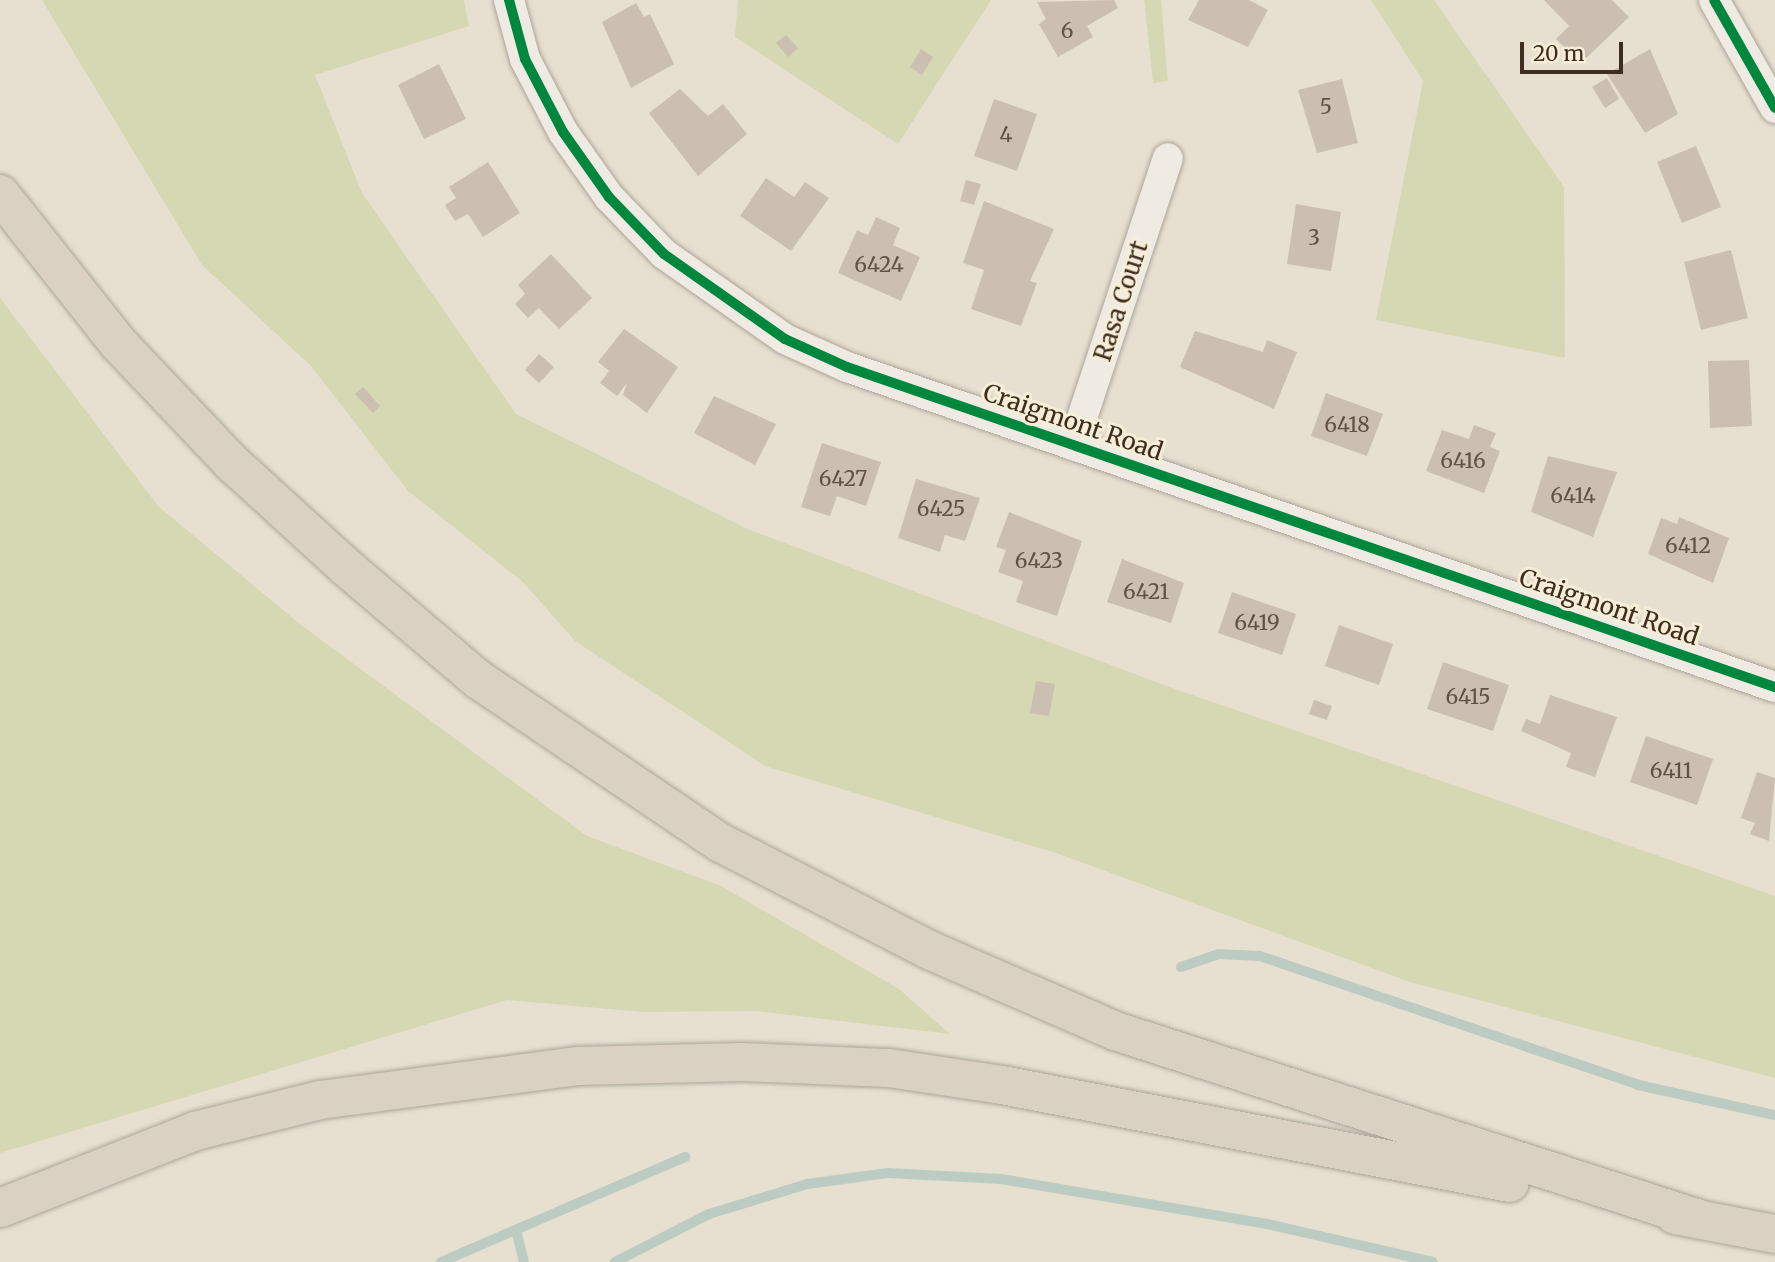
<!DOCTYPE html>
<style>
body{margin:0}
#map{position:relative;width:1775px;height:1262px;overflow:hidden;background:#e7e0d1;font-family:Merriweather,serif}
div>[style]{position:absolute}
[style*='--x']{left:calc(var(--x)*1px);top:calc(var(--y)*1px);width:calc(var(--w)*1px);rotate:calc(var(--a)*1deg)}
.green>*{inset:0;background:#d6d7b3}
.stream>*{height:10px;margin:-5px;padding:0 5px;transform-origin:5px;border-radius:5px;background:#bcccc2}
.building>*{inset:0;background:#cbbfb2}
.roads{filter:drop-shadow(0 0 2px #ada599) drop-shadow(0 0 2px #ada599)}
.street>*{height:30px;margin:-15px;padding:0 15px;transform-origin:15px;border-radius:15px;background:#efebe3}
.highway>*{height:38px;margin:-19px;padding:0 19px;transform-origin:19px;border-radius:19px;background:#dad1c2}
.cycleway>*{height:10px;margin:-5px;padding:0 5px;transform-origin:5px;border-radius:5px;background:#00873e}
span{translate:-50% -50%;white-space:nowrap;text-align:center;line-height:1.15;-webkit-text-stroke:6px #f7eed8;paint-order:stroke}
.number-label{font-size:21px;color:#605244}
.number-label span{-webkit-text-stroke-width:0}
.street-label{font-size:24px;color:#3d2e20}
.scale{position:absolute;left:1520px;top:42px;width:103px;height:32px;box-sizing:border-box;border:4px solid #3d2e20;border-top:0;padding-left:9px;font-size:21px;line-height:24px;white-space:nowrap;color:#3d2e20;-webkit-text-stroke:5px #f7eed8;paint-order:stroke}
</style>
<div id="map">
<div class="green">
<div style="clip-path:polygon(42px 0,464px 0,469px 26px,315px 75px,362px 193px,516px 414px,750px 530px,1175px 689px,1775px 896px,1775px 1078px,1410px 982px,1056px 853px,765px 766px,575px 641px,523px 582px,408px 491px,311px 366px,202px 265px)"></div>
<div style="clip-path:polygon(738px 0,991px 0,898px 144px,735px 37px)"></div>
<div style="clip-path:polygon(1144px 0,1161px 0,1168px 81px,1153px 83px)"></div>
<div style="clip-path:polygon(1371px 0,1434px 0,1564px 187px,1565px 358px,1376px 320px,1423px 81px)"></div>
<div style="clip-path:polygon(0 298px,159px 507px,301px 625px,587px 836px,721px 886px,899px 989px,950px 1034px,756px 1011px,643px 1012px,507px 1000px,0 1153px)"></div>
</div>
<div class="stream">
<div style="--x:1181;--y:967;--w:39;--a:-19"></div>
<div style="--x:1218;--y:954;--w:42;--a:2.7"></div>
<div style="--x:1260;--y:956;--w:399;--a:18.8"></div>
<div style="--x:1638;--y:1085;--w:140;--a:12.4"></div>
<div style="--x:516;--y:1230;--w:33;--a:76"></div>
<div style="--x:441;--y:1262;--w:266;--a:-23.3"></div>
<div style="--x:615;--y:1262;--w:106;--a:-27.1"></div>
<div style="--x:709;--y:1214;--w:102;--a:-17"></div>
<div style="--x:807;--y:1184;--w:82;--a:-7.7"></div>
<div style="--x:888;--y:1173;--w:113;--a:3"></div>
<div style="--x:1001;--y:1179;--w:270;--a:9.6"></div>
<div style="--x:1267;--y:1224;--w:170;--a:12.9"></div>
</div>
<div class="building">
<div style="clip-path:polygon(1114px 0,1118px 8px,1087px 26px,1093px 37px,1058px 57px,1039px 24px,1046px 19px,1037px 2px)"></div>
<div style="clip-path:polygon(1199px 0,1249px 0,1268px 10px,1248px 47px,1188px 20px)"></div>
<div style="clip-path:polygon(1544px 0,1612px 0,1629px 17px,1581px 63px,1556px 39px,1569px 26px)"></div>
<div style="clip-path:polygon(636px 3px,644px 17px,650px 14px,674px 64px,631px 88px,602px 22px)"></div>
<div style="clip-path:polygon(786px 35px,798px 48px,788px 57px,776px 43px)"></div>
<div style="clip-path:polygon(921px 49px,933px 57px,922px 75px,910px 67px)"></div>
<div style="clip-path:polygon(1650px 49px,1678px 114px,1645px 133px,1607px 74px)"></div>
<div style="clip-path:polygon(439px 64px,466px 119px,424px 139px,398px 85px)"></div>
<div style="clip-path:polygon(1607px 78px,1619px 99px,1605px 108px,1592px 87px)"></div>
<div style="clip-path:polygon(1342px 79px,1358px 143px,1317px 153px,1298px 90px)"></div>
<div style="clip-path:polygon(680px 89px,708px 116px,723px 104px,747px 134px,698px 176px,649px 113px)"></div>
<div style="clip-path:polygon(994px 99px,1037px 114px,1017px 171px,974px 156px)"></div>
<div style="clip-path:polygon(1696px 146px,1721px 207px,1682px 223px,1657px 162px)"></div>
<div style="clip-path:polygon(488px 162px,520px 213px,483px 237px,468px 214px,455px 221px,445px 205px,456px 198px,449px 187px)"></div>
<div style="clip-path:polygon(766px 178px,794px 197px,805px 182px,829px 198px,791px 251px,740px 216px)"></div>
<div style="clip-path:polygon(966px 180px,981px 184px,974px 205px,960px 201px)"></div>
<div style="clip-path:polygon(984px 201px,1054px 229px,1030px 281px,1037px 283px,1021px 326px,971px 309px,984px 270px,963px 263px)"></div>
<div style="clip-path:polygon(1296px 204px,1341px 212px,1331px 271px,1287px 264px)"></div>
<div style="clip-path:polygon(876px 217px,900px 228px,893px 245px,920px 257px,901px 301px,838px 273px,857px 230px,868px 235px)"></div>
<div style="clip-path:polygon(1731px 250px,1748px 318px,1701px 330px,1684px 262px)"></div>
<div style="clip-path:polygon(551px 254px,592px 298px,559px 329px,539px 308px,528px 318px,515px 304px,525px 294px,518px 285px)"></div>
<div style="clip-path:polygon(624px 329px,678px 367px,647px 413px,623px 395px,627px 383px,617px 396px,600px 383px,609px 371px,598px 362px)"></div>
<div style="clip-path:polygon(1195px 331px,1263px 352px,1267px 340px,1297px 352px,1274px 409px,1180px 367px)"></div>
<div style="clip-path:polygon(539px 354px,554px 367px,539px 383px,525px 370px)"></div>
<div style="clip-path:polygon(1749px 360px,1752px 426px,1710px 428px,1708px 361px)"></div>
<div style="clip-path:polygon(363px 387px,380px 406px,373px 413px,355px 394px)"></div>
<div style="clip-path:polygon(1326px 393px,1383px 414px,1367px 456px,1311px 436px)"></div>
<div style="clip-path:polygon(714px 396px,776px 424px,755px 465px,694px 433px)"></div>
<div style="clip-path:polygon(1474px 425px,1496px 433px,1490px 447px,1500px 451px,1484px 493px,1426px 471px,1442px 430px,1469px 439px)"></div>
<div style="clip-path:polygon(822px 443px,881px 462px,866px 506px,837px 496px,830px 516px,801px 507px)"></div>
<div style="clip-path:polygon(1548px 456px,1617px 472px,1593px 537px,1531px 512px)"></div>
<div style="clip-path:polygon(916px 479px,980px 498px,965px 541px,945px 535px,940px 552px,898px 538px)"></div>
<div style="clip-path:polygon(1009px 512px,1082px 541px,1057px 616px,1016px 602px,1023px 581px,998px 572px,1006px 550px,996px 547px)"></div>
<div style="clip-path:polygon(1679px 517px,1729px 538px,1713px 583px,1648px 554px,1661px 518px,1677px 524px)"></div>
<div style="clip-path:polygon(1122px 559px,1184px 583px,1171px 623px,1107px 602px)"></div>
<div style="clip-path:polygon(1232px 592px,1296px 614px,1282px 655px,1218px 633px)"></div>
<div style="clip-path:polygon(1339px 625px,1393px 644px,1379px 685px,1325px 666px)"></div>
<div style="clip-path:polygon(1443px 662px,1509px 685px,1493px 731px,1427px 709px)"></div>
<div style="clip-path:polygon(1036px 681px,1055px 684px,1049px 716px,1030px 713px)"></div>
<div style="clip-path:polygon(1550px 695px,1617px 717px,1595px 777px,1566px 767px,1571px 753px,1521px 731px,1526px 719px,1540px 724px)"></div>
<div style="clip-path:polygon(1314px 700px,1332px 706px,1327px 720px,1309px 714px)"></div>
<div style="clip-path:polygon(1646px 736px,1713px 759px,1697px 805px,1630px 782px)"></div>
<div style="clip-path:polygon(1757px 772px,1775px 778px,1769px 841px,1750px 834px,1755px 823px,1741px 818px)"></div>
</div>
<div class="roads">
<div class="street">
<div style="--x:509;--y:0;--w:61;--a:74.8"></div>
<div style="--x:525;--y:59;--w:82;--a:62.5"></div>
<div style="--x:563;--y:132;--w:80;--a:54.7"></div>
<div style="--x:609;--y:197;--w:79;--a:46"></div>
<div style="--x:664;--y:254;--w:148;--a:35.1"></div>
<div style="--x:785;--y:339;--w:68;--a:24.3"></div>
<div style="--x:847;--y:367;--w:982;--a:19.03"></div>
<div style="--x:1714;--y:0;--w:124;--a:60.5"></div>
<div style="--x:1073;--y:445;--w:302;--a:-71.7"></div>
</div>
<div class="highway">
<div style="--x:0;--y:194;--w:191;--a:51.6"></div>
<div style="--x:119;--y:344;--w:163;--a:46.5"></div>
<div style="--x:231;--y:462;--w:156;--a:42.4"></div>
<div style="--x:346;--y:567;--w:175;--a:40.4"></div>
<div style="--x:479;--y:680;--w:292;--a:34"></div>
<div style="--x:721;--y:843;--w:234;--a:27.2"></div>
<div style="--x:929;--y:950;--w:203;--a:23.5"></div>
<div style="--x:1115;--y:1031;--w:614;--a:17.84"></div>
<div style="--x:0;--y:1208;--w:210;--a:-21.5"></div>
<div style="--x:195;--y:1131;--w:129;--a:-13.9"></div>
<div style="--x:320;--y:1100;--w:259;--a:-7.5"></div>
<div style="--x:577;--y:1066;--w:166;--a:-1.4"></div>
<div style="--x:743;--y:1062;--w:146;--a:2.4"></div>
<div style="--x:889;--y:1068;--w:114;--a:8.6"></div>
<div style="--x:1002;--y:1085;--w:517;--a:10.92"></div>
<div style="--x:1675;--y:1215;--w:102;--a:10.8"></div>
</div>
</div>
<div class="cycleway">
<div style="--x:509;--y:0;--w:61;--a:74.8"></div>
<div style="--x:525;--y:59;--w:82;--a:62.5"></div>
<div style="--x:563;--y:132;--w:80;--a:54.7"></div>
<div style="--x:609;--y:197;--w:79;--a:46"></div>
<div style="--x:664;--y:254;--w:148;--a:35.1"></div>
<div style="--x:785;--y:339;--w:68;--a:24.3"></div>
<div style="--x:847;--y:367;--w:982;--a:19.03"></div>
<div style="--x:1714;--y:0;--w:124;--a:60.5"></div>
</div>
<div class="number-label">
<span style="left:1067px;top:31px">6</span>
<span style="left:1326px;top:107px">5</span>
<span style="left:1006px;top:135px">4</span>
<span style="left:1314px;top:238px">3</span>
<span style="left:879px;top:265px">6424</span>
<span style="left:1347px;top:425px">6418</span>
<span style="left:1463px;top:461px">6416</span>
<span style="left:843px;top:479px">6427</span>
<span style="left:1573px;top:496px">6414</span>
<span style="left:941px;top:509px">6425</span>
<span style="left:1688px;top:546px">6412</span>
<span style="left:1039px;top:561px">6423</span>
<span style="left:1146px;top:592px">6421</span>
<span style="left:1257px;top:623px">6419</span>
<span style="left:1468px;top:697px">6415</span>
<span style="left:1671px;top:771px">6411</span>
</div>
<div class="street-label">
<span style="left:1121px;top:301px;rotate:-72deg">Rasa Court</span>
<span style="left:1073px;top:422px;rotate:19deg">Craigmont Road</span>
<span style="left:1609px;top:607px;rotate:19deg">Craigmont Road</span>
</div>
<div class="scale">20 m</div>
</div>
